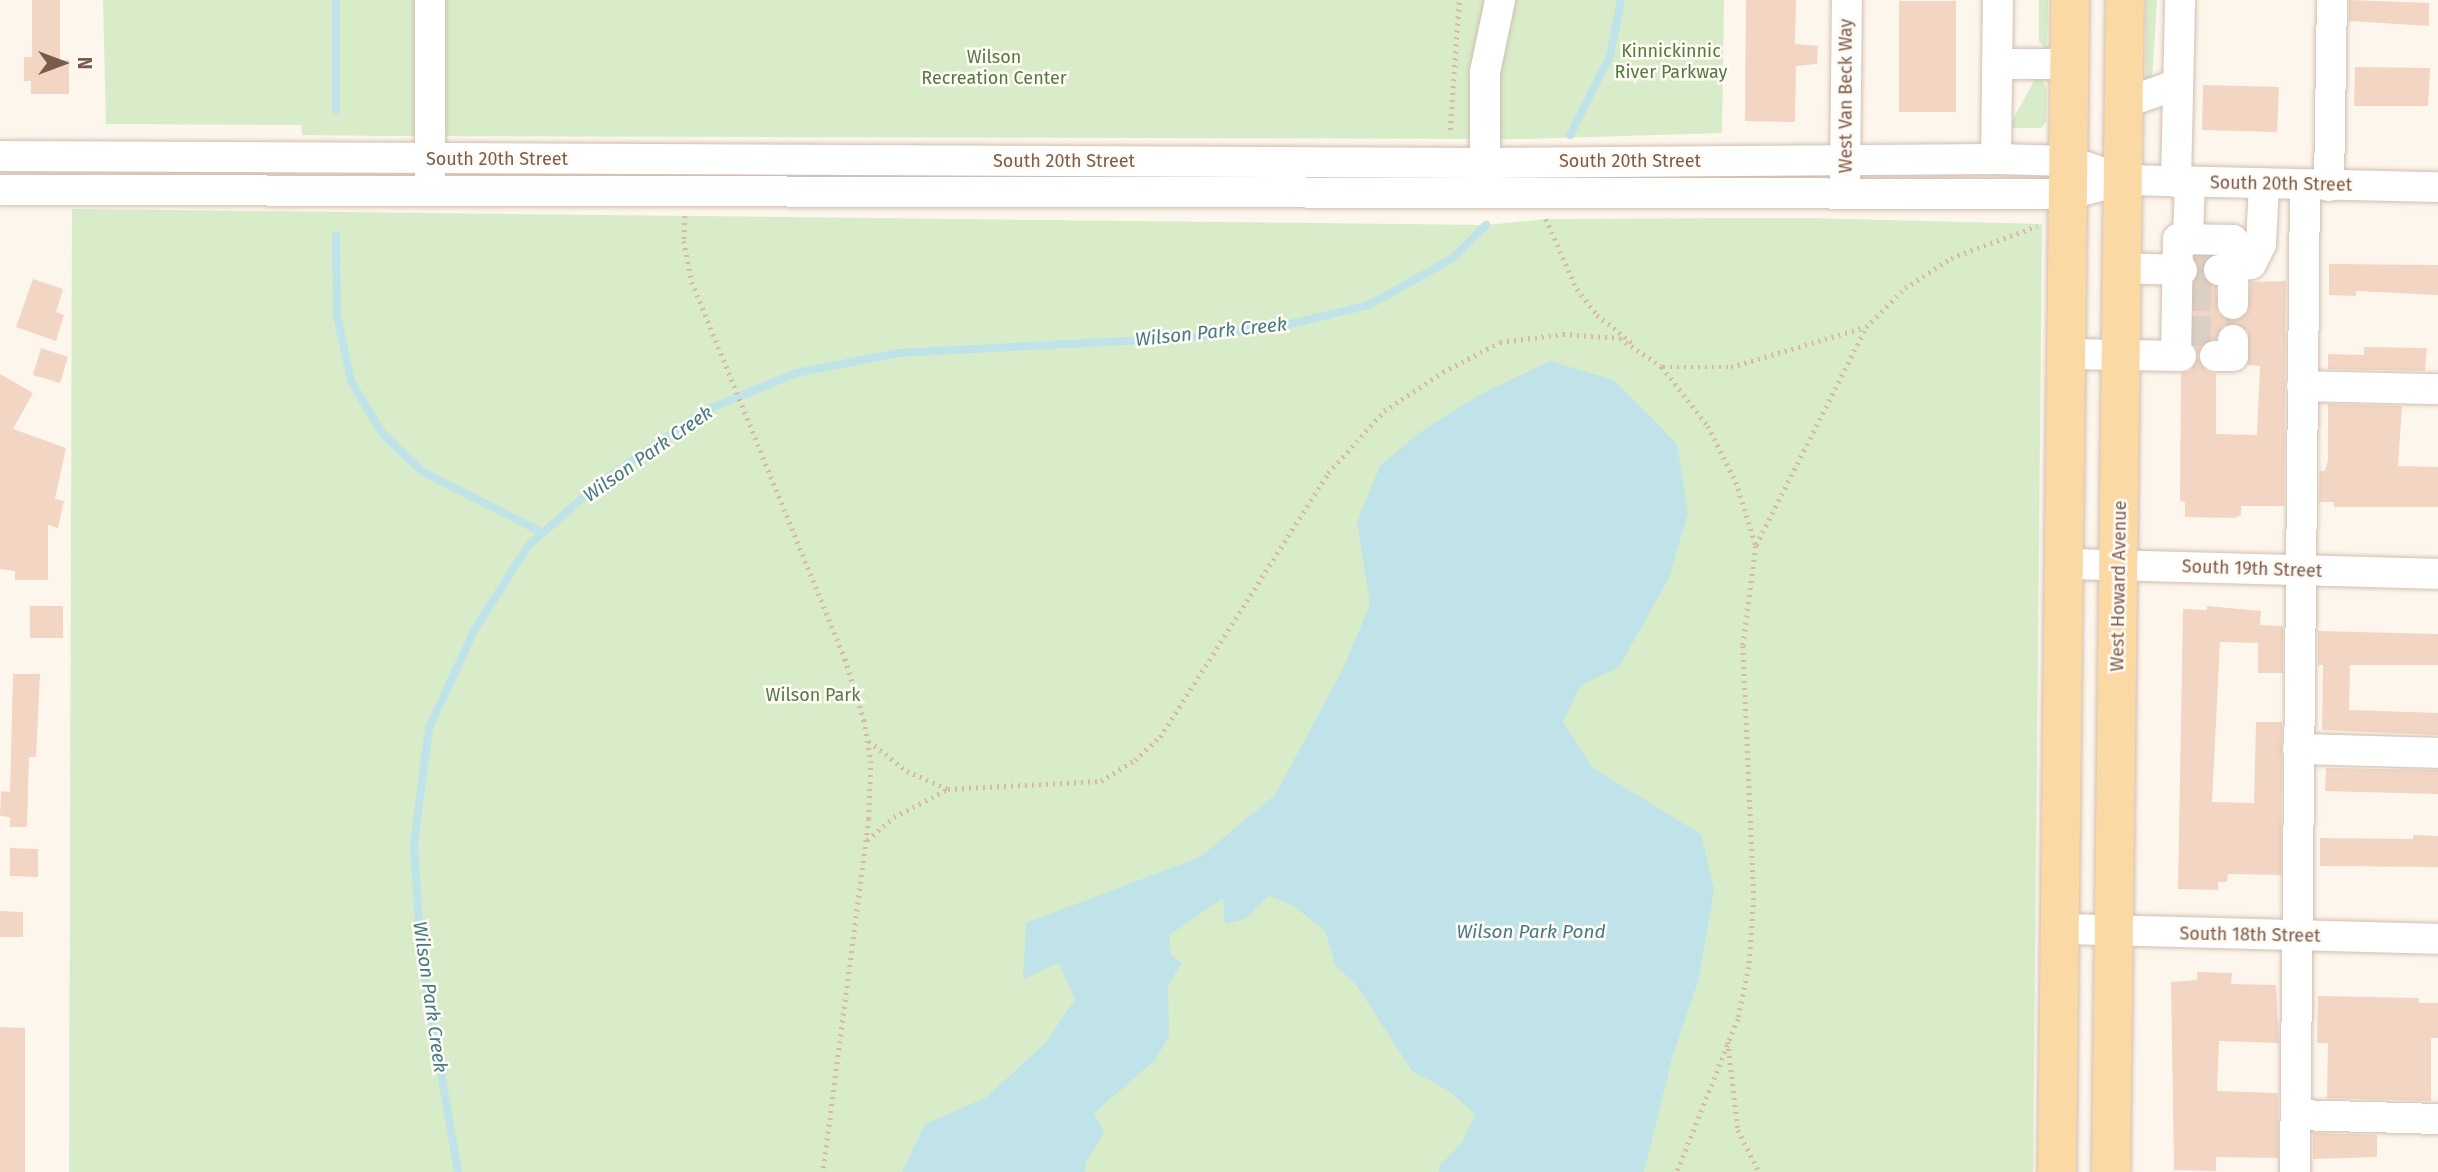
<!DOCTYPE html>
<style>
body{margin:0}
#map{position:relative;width:2438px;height:1172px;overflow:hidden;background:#fdf6ec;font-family:"Fira Sans",sans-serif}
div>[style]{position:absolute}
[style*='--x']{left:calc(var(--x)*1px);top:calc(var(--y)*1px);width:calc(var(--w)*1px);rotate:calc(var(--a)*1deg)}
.green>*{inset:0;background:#d8ecc9}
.water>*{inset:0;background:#bfe3e8}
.stream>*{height:8px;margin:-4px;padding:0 4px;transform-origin:4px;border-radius:4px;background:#bfe3e8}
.building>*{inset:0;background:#f3d5c3}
.minor-tunnel>*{height:30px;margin-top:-15px;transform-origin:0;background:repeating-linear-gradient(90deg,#dcd0c4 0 30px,transparent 0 45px)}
.path>*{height:4.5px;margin-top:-2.25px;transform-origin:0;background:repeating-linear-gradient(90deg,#d9b8a5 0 2px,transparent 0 7px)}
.roads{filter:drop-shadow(0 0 2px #d1beb0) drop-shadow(0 0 2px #d1beb0)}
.minor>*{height:30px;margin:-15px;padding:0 15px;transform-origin:15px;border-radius:15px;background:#fff}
.major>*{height:38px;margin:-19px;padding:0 19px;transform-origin:19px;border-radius:19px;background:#fbd9a5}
span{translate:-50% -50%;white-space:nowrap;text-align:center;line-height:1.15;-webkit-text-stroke:5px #fffaf3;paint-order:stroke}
.park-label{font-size:18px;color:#537a41}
.street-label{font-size:18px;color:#7a5c4d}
.water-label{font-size:19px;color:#437c86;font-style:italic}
.north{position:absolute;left:28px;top:28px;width:70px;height:70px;-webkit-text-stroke:5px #fffaf3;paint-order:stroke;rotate:90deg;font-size:19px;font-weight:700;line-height:28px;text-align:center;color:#7a5c4d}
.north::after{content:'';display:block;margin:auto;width:24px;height:32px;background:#7a5c4d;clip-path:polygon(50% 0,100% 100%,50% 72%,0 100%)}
</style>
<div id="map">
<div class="green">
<div style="clip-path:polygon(103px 0,1724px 0,1722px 133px,1524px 139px,390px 136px,302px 135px,301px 125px,106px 124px)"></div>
<div style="clip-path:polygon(2039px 0,2048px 0,2047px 51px,2039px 41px)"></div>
<div style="clip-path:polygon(2146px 0,2157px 0,2152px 82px,2146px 82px)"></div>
<div style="clip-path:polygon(2036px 78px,2042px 78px,2047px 90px,2046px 122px,2041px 128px,2008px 128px)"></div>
<div style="clip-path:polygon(72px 209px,1486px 225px,1546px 219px,1805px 218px,2042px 224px,2033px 1172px,69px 1172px)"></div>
</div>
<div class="water">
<div style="clip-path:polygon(1550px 361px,1614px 380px,1677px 444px,1688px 513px,1669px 578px,1619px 667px,1580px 686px,1563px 722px,1593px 768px,1701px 834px,1714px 890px,1698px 982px,1672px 1058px,1644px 1172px,1439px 1172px,1439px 1166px,1462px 1143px,1475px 1114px,1449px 1091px,1412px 1071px,1357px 986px,1335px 965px,1326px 932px,1294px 906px,1269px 896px,1245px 919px,1225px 924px,1223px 898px,1169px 935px,1171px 955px,1182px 963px,1168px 985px,1169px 1036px,1155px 1060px,1094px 1113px,1104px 1133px,1086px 1162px,1085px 1172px,902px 1172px,925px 1124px,987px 1097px,1046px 1042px,1075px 999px,1059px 963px,1023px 979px,1026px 923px,1200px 857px,1275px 795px,1344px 667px,1370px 604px,1357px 522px,1380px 466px,1419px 433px,1481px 394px)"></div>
</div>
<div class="stream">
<div style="--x:336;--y:110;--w:110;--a:-90"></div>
<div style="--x:1570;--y:135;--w:89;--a:-63.1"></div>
<div style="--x:1610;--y:56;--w:57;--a:-78.9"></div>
<div style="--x:336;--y:236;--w:80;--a:89.3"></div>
<div style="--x:337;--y:316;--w:66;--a:77.8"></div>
<div style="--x:351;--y:381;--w:61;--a:59.2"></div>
<div style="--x:382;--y:433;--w:57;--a:43.6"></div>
<div style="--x:423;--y:472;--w:135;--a:26.9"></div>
<div style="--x:458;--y:1172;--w:219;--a:-99.7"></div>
<div style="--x:421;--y:956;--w:112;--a:-93.6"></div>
<div style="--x:414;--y:844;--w:117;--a:-82.6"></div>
<div style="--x:429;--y:728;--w:109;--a:-65.1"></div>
<div style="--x:475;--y:629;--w:98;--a:-57.4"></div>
<div style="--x:528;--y:546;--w:94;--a:-41.5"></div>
<div style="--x:598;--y:484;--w:131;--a:-34.4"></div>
<div style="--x:706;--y:410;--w:97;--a:-22.3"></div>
<div style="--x:796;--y:373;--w:104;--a:-11.1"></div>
<div style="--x:898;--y:353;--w:301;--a:-3"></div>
<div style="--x:1199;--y:337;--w:84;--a:-7.5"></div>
<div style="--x:1282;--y:326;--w:89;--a:-13.6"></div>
<div style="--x:1369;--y:305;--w:96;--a:-29.2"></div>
<div style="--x:1453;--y:258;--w:47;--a:-45"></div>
</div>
<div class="building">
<div style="clip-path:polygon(32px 0,60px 0,60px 60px,69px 60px,69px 94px,31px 94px,31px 81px,24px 81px,24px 57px,32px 57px)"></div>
<div style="clip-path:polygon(1746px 0,1796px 0,1795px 44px,1818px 46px,1817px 64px,1796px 66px,1795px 122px,1745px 121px)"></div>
<div style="clip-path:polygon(2349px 0,2429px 3px,2429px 26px,2349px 21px)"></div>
<div style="clip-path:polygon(1899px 1px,1956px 1px,1956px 112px,1899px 112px)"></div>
<div style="clip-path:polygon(2355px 67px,2430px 68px,2428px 106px,2354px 106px)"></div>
<div style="clip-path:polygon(2203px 85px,2279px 87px,2277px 132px,2202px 130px)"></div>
<div style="clip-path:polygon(2195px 257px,2207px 257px,2202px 274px,2216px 287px,2218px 313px,2232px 321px,2248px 312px,2250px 282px,2286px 281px,2284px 506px,2241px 506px,2241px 515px,2235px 518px,2185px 517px,2185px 502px,2180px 501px,2181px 373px,2190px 371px,2198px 358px,2206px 371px,2216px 374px,2216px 434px,2257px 435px,2260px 366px,2248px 365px,2248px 331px,2232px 323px,2224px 325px,2216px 339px,2206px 341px,2198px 354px,2194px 345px,2195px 281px,2199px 270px)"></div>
<div style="clip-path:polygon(2329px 264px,2438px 265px,2438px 295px,2356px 291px,2356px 296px,2329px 295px)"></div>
<div style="clip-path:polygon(33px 279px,63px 289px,56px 312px,64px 315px,56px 341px,16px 327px)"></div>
<div style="clip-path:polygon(2364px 347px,2427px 348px,2425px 371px,2328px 369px,2328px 354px,2364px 355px)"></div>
<div style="clip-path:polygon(41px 348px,68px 357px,60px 383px,33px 375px)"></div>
<div style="clip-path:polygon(0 374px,33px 393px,13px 429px,66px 448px,55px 499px,64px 501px,58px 528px,48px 525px,48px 580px,15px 580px,15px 571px,0 569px)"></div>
<div style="clip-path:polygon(2328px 404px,2402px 406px,2398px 466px,2438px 467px,2438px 507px,2334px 507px,2334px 502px,2319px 502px,2320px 471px,2325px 471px,2328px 460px)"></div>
<div style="clip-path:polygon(30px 606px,63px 606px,63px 638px,30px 638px)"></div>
<div style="clip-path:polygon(2207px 606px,2261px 611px,2260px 625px,2283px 626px,2283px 673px,2258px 673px,2258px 643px,2220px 642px,2212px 802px,2254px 803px,2256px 722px,2282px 722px,2281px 875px,2228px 874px,2227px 882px,2218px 882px,2218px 890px,2178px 889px,2183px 609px,2207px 610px)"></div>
<div style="clip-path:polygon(2318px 631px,2438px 634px,2438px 665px,2350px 665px,2349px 710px,2438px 713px,2438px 735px,2322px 730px,2323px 665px,2318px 665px)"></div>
<div style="clip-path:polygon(13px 674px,40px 674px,36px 757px,29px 757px,27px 827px,10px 827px,10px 817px,0 816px,1px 791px,10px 792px)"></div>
<div style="clip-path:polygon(2326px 768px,2438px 770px,2438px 794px,2325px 791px)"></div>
<div style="clip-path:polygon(2413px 835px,2438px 836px,2438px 867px,2320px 866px,2320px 838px,2413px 839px)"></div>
<div style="clip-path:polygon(10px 848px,38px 849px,38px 877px,10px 876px)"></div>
<div style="clip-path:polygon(0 911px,23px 912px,23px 937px,0 937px)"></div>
<div style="clip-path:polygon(2197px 972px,2232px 973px,2231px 984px,2276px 985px,2279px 1043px,2219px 1041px,2217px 1091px,2278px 1093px,2278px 1158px,2216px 1157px,2216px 1171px,2174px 1170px,2171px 982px,2197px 980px)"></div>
<div style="clip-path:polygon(2318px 996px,2419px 998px,2419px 1003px,2438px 1003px,2438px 1038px,2431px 1038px,2431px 1101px,2327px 1098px,2328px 1043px,2317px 1043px)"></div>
<div style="clip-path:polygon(0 1027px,25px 1028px,25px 1172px,0 1172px)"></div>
<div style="clip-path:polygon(2313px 1133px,2377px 1135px,2377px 1157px,2313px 1159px)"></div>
</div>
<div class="minor-tunnel">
<div style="--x:2182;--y:270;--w:33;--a:0"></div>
<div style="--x:2181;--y:296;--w:34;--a:0"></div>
<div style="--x:2181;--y:331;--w:52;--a:0"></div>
</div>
<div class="path">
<div style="--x:1450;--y:130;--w:130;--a:-86"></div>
<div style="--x:685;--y:216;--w:25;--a:92"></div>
<div style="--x:684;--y:241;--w:42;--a:79"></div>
<div style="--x:692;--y:282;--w:407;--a:67.9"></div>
<div style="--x:845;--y:659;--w:64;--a:72.7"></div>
<div style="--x:864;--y:720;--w:42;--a:80.3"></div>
<div style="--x:871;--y:761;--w:58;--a:92"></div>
<div style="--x:869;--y:819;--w:356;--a:97.4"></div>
<div style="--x:1546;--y:219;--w:77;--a:66.1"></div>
<div style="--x:1577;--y:289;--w:33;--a:52"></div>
<div style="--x:1597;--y:315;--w:47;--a:38.1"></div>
<div style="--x:1663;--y:367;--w:68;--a:0"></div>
<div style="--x:1731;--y:367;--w:140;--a:-16.6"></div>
<div style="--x:1756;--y:545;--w:244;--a:-63.2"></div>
<div style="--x:1866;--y:327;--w:55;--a:-45"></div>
<div style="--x:1905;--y:288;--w:55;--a:-33.1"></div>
<div style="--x:1951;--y:258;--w:92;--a:-20.4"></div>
<div style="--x:869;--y:741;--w:48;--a:38.3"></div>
<div style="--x:907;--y:771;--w:45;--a:23.7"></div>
<div style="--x:867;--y:840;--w:35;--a:-40"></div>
<div style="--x:894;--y:817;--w:61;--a:-27.4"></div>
<div style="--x:948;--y:789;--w:153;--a:-3"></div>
<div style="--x:1101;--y:781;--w:40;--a:-32"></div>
<div style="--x:1135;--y:760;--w:34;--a:-43"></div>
<div style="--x:1160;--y:737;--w:313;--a:-57.5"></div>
<div style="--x:1328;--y:473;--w:84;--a:-47.9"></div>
<div style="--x:1384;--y:411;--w:71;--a:-33.5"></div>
<div style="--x:1443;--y:372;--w:64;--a:-27.8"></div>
<div style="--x:1500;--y:342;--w:64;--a:-7.2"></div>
<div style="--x:1563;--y:334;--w:57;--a:4"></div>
<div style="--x:1620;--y:338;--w:51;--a:34.6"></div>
<div style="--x:1662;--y:367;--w:75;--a:52.1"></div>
<div style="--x:1708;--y:426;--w:63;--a:63.4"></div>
<div style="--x:1736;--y:482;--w:67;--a:72.6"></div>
<div style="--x:1756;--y:546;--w:101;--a:97.4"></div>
<div style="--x:1743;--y:646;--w:252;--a:87.5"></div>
<div style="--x:1754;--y:898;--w:69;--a:94.1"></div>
<div style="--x:1749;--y:967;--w:53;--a:101.9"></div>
<div style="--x:1738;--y:1019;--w:165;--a:111.7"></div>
<div style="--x:1728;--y:1042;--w:89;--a:83.5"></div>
<div style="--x:1738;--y:1130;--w:47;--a:63.4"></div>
</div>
<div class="roads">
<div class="minor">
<div style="--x:1997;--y:64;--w:73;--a:0"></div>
<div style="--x:2125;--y:103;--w:56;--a:-19.7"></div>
<div style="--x:0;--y:156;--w:1485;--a:0.27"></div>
<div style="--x:1485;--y:163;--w:511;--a:-0.45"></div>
<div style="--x:1996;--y:159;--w:73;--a:1.6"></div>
<div style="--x:2069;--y:161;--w:58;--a:19.1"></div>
<div style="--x:1996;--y:159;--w:159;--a:-89.3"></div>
<div style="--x:430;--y:177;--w:177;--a:-90"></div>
<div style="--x:1485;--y:180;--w:108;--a:-90"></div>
<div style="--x:1485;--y:72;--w:74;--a:-78.2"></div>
<div style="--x:1845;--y:181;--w:181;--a:-89.4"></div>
<div style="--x:2176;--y:182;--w:182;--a:-88.7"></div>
<div style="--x:2329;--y:186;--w:186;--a:-89.1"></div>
<div style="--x:0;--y:190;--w:2069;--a:0.11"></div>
<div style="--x:2069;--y:194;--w:57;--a:-14.3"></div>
<div style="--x:2124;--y:180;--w:314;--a:1.3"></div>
<div style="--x:2188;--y:239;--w:57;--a:-88"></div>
<div style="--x:2121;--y:268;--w:61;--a:1.9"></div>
<div style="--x:2219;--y:270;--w:33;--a:-11"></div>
<div style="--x:2251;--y:264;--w:22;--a:-63"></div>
<div style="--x:2261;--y:244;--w:60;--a:-87.1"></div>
<div style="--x:2067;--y:354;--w:114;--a:1"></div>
<div style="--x:2176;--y:356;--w:117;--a:-89"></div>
<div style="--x:2178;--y:239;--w:55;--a:1"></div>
<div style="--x:2233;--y:240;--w:64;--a:90"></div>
<div style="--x:2215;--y:356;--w:18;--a:0"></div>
<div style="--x:2233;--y:356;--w:16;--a:-90"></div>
<div style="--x:2302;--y:386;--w:136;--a:1.3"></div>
<div style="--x:2066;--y:564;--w:372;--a:1.5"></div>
<div style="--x:2298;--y:749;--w:140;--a:1.6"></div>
<div style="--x:2062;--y:929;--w:376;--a:1.5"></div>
<div style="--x:2296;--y:1115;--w:142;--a:1.6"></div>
<div style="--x:2295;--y:1172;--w:987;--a:-89.42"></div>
</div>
<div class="major">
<div style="--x:2057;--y:1172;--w:1172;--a:-89.36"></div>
<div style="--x:2111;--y:1172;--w:1172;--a:-89.32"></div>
</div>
</div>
<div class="park-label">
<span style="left:1671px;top:62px">Kinnickinnic<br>River Parkway</span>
<span style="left:994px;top:68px">Wilson<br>Recreation Center</span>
<span style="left:813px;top:695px">Wilson Park</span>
</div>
<div class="street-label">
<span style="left:1846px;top:96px;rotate:-90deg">West Van Beck Way</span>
<span style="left:497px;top:159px">South 20th Street</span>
<span style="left:1064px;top:161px">South 20th Street</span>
<span style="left:1630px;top:161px">South 20th Street</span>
<span style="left:2281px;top:184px;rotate:1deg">South 20th Street</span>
<span style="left:2252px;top:569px;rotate:2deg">South 19th Street</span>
<span style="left:2119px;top:586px;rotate:-89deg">West Howard Avenue</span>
<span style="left:2250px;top:935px;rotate:1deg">South 18th Street</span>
</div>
<div class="water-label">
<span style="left:1211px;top:332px;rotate:-6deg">Wilson Park Creek</span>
<span style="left:648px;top:454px;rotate:-35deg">Wilson Park Creek</span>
<span style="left:1531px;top:932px">Wilson Park Pond</span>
<span style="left:430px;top:997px;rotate:82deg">Wilson Park Creek</span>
</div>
<div class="north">N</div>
</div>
